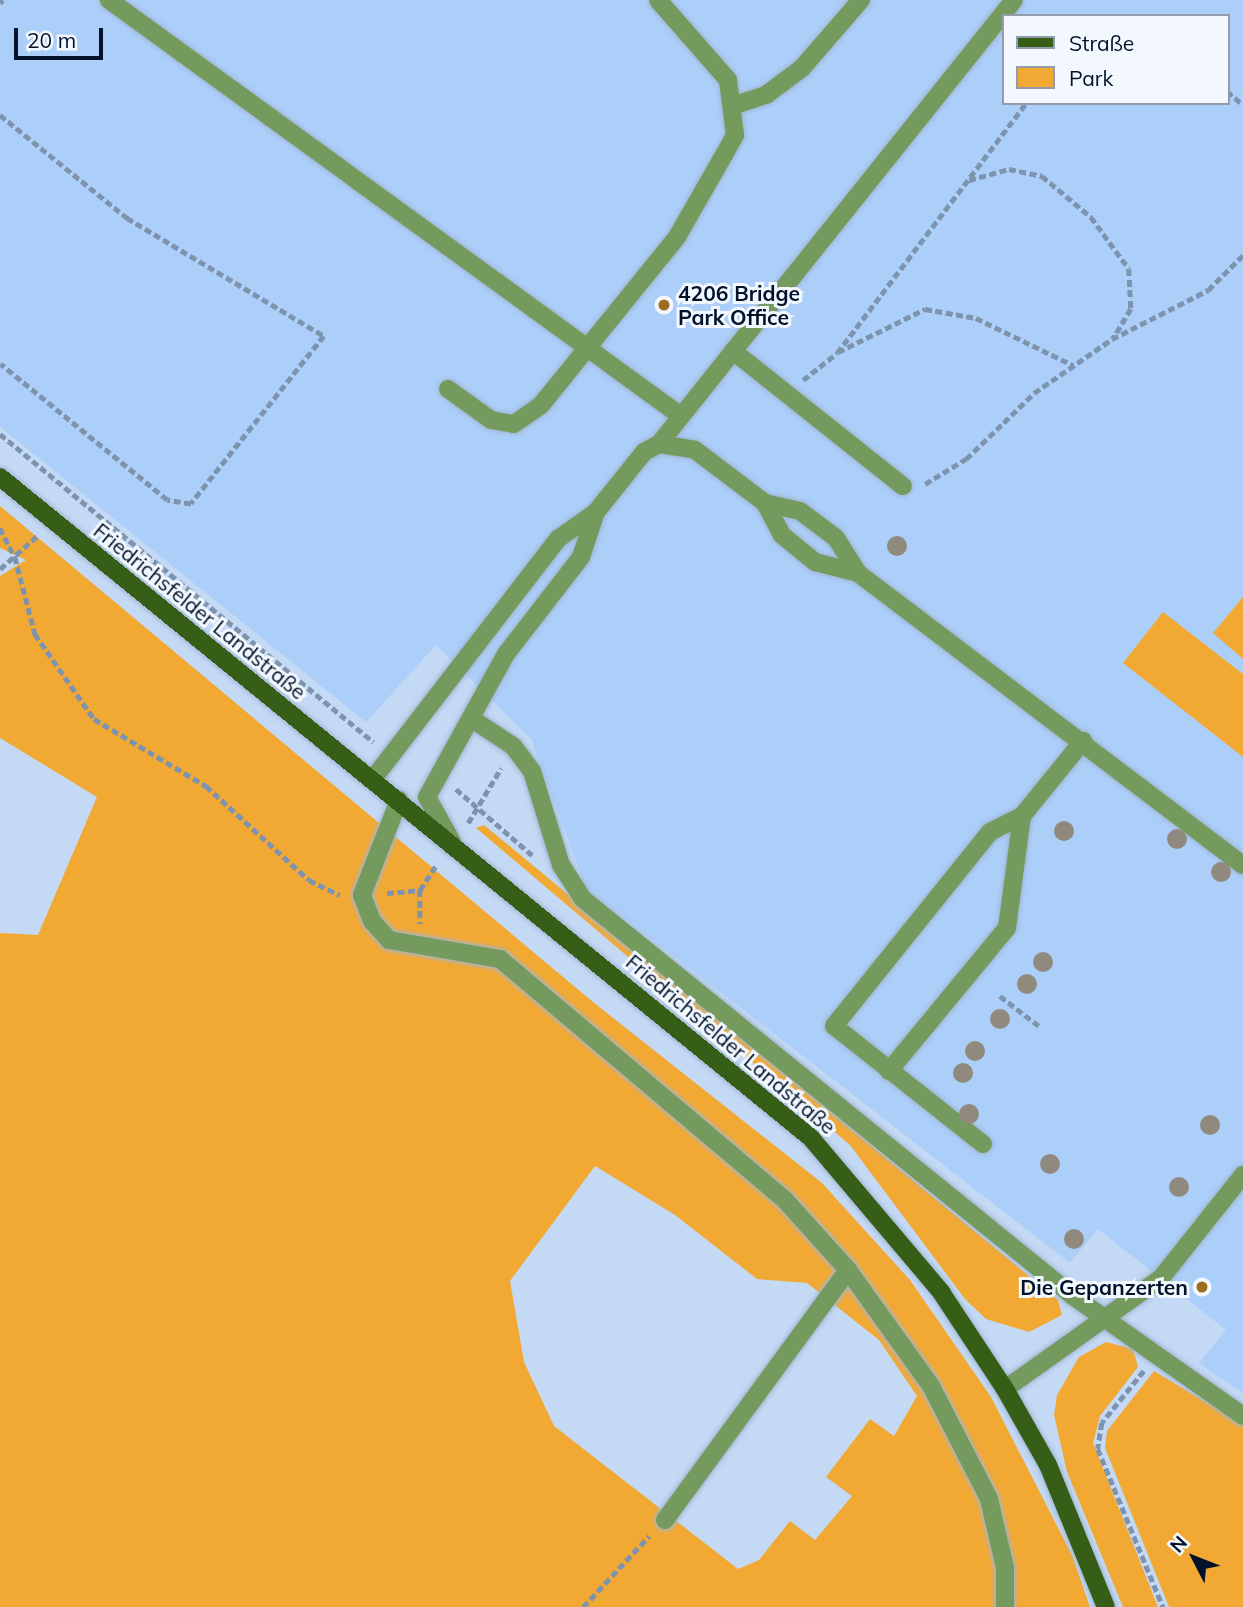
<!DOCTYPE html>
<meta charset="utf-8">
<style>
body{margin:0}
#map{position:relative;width:1243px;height:1607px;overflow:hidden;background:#c3d9f4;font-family:Mulish,sans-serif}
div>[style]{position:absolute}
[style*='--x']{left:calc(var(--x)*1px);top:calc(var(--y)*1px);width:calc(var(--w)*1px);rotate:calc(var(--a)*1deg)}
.built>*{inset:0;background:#accffa}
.green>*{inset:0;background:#f2a933}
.path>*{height:4.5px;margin-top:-2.25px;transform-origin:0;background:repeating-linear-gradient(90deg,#7e93ad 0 7px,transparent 0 10.5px)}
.roads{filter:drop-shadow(0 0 2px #a0b5d0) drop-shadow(0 0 2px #a0b5d0)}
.minor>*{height:18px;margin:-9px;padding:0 9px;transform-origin:9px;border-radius:9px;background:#759a5d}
.major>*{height:18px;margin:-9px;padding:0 9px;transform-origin:9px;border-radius:9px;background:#365e17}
.trees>*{width:20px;height:20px;margin:-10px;border-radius:50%;background:#90897d}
.dots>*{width:19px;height:19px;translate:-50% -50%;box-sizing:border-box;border:4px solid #f3f8ff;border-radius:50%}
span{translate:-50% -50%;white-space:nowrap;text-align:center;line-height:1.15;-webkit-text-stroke:6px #f3f8ff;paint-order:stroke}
.poi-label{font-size:21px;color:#01122a;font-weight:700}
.left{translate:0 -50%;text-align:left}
.right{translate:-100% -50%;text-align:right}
.street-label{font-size:21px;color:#01122a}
.legend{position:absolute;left:1002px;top:14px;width:228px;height:91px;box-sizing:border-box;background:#f3f8ff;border:2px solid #929caa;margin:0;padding:9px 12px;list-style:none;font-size:21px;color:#01122a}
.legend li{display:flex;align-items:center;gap:14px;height:35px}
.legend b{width:35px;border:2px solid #929caa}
.north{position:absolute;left:1159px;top:1523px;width:70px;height:70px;-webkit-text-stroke:5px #f3f8ff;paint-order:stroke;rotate:312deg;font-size:19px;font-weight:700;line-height:28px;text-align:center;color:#01122a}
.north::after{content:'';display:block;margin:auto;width:24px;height:32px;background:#01122a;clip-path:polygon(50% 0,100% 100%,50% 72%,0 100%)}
.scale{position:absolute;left:14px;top:28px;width:89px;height:32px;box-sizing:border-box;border:4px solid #01122a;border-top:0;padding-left:9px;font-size:21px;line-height:24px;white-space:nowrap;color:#01122a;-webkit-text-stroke:5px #f3f8ff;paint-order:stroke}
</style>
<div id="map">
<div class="built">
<div style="clip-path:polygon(evenodd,0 0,1243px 0,1243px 1393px,1199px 1363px,1226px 1330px,1098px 1229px,1070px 1263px,586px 888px,531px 739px,436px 645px,366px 722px,0 427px,0 0,1003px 16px,1227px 16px,1227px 103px,1003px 103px,1003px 16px)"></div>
</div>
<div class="green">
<div style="clip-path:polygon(evenodd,0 506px,593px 1002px,822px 1183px,910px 1280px,991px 1397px,1072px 1555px,1090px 1607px,0 1607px,0 933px,38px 935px,97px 797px,0 738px,0 576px,26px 560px,0 548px,0 506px,595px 1166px,675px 1215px,757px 1279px,807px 1283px,879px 1340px,917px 1396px,894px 1436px,870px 1419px,826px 1477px,852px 1496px,815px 1540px,790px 1521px,759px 1560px,738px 1569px,554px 1426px,524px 1362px,510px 1281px,595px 1166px)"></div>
<div style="clip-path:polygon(1243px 597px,1243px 659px,1213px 633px)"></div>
<div style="clip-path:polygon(1163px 612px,1243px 674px,1243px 757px,1123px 663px)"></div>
<div style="clip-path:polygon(484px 825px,1058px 1300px,1062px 1315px,1029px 1332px,986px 1319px,965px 1299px,850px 1145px,476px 828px)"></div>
<div style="clip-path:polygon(1106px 1342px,1133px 1349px,1138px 1367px,1100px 1416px,1093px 1443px,1158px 1607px,1123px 1607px,1067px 1472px,1054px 1415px,1057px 1395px,1079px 1357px)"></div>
<div style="clip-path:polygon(1154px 1371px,1243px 1424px,1243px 1607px,1169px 1607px,1105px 1448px,1107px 1431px)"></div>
</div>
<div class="path">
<div style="--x:0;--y:3;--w:4;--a:-45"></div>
<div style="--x:1124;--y:16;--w:2;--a:0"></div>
<div style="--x:1227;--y:91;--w:21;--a:41"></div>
<div style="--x:0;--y:115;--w:164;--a:39"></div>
<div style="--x:127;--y:218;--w:230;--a:30.9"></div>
<div style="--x:324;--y:336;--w:214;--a:128.4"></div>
<div style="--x:191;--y:504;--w:24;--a:-171"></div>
<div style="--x:167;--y:500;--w:215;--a:-140.8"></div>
<div style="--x:969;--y:180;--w:41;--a:-15.4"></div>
<div style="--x:1009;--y:169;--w:34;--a:12"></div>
<div style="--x:1042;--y:176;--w:64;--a:39.9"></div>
<div style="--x:1091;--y:217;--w:64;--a:53.8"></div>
<div style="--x:1129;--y:269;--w:40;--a:87.1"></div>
<div style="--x:1131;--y:309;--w:35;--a:121"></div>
<div style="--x:838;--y:352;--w:97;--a:-26.3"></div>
<div style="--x:925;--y:309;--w:52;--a:10"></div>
<div style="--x:976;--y:318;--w:108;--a:25.9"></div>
<div style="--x:803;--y:380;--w:43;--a:-38.5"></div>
<div style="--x:837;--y:353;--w:313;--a:-52.9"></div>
<div style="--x:0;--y:434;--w:484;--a:39.5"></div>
<div style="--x:925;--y:484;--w:48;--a:-31.4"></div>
<div style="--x:966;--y:459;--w:95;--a:-44.1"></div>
<div style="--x:1034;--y:393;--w:95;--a:-34.7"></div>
<div style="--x:1112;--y:339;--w:108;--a:-27"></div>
<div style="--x:1208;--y:290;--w:49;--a:-45"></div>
<div style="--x:0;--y:528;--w:33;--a:63"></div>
<div style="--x:15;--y:557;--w:80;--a:75.4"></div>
<div style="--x:35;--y:634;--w:103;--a:55.2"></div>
<div style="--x:94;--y:719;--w:131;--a:30.9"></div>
<div style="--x:206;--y:786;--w:139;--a:42.4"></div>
<div style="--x:309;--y:880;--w:34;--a:26"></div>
<div style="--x:0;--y:569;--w:50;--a:-41.7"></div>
<div style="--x:456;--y:789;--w:101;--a:41"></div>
<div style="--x:468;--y:823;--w:64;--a:-59"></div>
<div style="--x:420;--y:890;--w:34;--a:90"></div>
<div style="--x:387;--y:893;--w:33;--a:-5"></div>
<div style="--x:420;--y:890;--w:31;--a:-57"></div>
<div style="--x:1000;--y:996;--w:49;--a:37.6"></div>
<div style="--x:1144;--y:1371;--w:67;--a:128.9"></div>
<div style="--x:1102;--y:1423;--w:26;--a:99"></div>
<div style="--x:1098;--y:1449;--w:171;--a:67.6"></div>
<div style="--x:583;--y:1607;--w:97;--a:-47.1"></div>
</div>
<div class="roads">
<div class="minor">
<div style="--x:109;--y:0;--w:707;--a:36.03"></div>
<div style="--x:735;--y:105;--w:33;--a:-18"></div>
<div style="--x:766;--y:95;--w:45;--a:-36.9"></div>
<div style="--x:802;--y:68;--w:90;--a:-49.1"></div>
<div style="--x:733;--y:351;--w:217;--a:38.5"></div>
<div style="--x:448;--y:389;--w:53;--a:35.8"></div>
<div style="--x:491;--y:420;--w:23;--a:10"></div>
<div style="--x:514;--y:424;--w:33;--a:-35"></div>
<div style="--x:541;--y:405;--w:216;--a:-51"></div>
<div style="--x:677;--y:237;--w:95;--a:-60.2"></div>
<div style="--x:724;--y:155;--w:23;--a:-61"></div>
<div style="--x:735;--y:135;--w:55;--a:-97.3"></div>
<div style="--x:728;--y:80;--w:106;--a:-131.2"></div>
<div style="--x:659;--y:444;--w:568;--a:-51.36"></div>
<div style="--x:765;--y:503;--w:36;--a:13"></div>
<div style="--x:800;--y:511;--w:45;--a:36.9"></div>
<div style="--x:836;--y:538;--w:41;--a:57.8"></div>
<div style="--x:858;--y:573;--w:483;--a:37.2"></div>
<div style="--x:472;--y:719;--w:49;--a:33.4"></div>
<div style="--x:513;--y:746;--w:31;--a:53"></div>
<div style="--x:532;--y:771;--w:98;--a:72.9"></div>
<div style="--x:561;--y:865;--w:40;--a:57.1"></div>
<div style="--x:583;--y:899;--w:631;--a:39.01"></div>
<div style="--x:1073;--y:1296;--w:208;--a:35.2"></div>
<div style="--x:373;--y:779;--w:303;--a:-52.4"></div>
<div style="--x:558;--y:539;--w:47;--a:-35.4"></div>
<div style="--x:596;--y:512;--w:77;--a:-51.3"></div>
<div style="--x:644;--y:452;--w:17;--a:-28"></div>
<div style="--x:659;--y:444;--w:36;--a:9"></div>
<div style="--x:695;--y:450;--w:88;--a:37.1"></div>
<div style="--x:765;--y:503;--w:36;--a:62"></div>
<div style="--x:782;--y:535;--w:43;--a:39.3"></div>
<div style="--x:815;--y:562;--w:44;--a:14.3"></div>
<div style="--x:399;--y:800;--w:102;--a:111.3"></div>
<div style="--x:362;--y:895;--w:28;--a:69"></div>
<div style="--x:372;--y:921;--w:25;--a:48"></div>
<div style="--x:389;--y:940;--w:113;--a:9.7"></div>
<div style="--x:500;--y:959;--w:373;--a:40.2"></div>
<div style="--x:785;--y:1200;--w:94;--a:48"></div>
<div style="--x:848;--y:1270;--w:143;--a:54.4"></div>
<div style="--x:931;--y:1386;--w:127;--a:62.8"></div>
<div style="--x:989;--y:1499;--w:71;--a:76.9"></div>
<div style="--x:1005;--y:1568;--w:39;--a:90"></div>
<div style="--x:452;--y:842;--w:51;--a:-119.1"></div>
<div style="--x:427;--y:797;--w:163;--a:-61.1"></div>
<div style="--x:506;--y:654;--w:123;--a:-52.3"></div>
<div style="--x:581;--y:557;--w:47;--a:-71.6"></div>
<div style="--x:889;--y:1071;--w:185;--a:-50.5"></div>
<div style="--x:1007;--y:928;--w:113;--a:-82.4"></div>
<div style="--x:1022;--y:816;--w:97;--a:-50.9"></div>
<div style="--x:983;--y:1144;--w:190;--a:-141.6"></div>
<div style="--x:834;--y:1026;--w:249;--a:-51.2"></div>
<div style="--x:990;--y:832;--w:36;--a:-27"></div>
<div style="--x:1005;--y:1389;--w:191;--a:-35.4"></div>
<div style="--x:1161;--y:1278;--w:132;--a:-51.5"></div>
<div style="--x:665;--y:1520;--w:310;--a:-53.8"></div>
</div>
<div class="major">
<div style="--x:0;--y:477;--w:1046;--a:39.18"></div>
<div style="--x:811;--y:1138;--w:202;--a:49.8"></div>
<div style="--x:941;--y:1292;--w:116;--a:56.6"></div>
<div style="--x:1005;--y:1389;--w:87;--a:60.5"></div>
<div style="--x:1048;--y:1465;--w:153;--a:67.8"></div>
</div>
</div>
<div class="trees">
<div style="left:897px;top:546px"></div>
<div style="left:1064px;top:831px"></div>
<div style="left:1177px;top:839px"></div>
<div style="left:1221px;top:872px"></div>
<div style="left:1043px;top:962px"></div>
<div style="left:1027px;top:984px"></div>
<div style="left:1000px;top:1019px"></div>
<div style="left:975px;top:1051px"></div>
<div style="left:963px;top:1073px"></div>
<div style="left:969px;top:1114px"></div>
<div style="left:1210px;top:1125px"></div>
<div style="left:1050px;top:1164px"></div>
<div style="left:1179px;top:1187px"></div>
<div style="left:1074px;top:1239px"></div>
</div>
<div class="dots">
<div style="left:664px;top:305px;background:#9c6c1f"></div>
<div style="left:1202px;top:1287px;background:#9c6c1f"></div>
</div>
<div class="poi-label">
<span class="left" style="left:678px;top:305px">4206 Bridge<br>Park Office</span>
<span class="right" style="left:1188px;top:1287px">Die Gepanzerten</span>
</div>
<div class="street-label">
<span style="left:200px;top:611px;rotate:39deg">Friedrichsfelder Landstraße</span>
<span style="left:731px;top:1044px;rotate:40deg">Friedrichsfelder Landstraße</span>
</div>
<ul class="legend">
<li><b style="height:9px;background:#365e17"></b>Straße</li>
<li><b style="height:19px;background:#f2a933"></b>Park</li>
</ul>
<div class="north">N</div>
<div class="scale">20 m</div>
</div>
